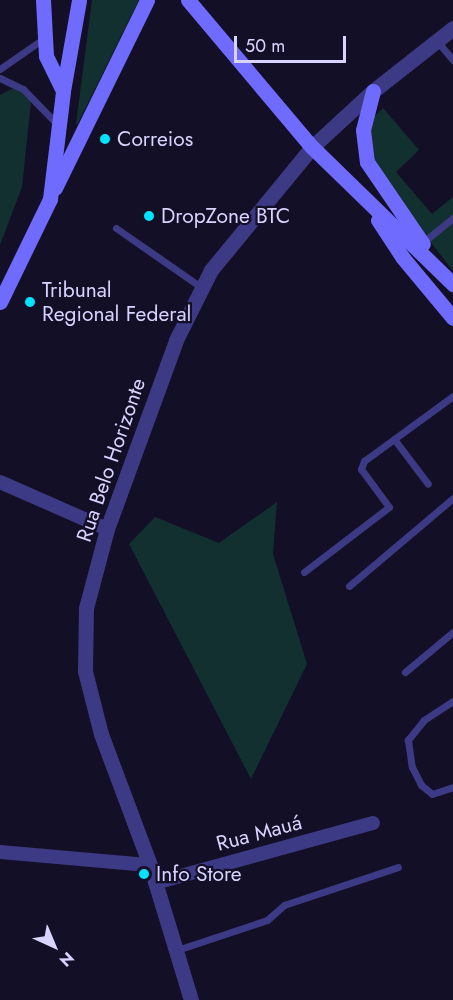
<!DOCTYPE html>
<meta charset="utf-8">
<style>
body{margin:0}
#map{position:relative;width:453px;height:1000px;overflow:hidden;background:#130f26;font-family:Jost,sans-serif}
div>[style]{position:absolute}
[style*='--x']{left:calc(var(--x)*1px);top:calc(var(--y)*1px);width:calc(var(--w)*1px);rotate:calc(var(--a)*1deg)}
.green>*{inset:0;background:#12302f}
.service>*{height:7px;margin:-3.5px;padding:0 3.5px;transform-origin:3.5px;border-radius:3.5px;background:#3d3a85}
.minor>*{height:14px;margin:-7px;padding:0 7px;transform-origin:7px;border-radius:7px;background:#3d3a85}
.tertiary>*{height:15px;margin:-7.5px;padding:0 7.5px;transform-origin:7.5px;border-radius:7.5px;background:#3d3a85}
.secondary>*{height:15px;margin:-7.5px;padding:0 7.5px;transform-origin:7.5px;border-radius:7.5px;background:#6f6bff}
.dots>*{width:16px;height:16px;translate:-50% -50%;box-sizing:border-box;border:3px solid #130f26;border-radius:50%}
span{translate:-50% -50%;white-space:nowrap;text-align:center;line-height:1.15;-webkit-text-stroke:4.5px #130f26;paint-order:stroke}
.poi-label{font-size:21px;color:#d9d4ff}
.left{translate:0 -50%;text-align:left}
.street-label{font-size:21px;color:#d9d4ff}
.north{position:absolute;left:24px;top:916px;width:60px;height:60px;-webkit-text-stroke:4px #130f26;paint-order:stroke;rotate:136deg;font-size:16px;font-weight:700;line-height:24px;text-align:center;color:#d9d4ff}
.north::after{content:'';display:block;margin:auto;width:21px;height:27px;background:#d9d4ff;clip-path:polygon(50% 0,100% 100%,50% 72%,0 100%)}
.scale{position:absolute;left:234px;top:36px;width:112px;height:27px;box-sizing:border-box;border:3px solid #d9d4ff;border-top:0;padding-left:8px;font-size:18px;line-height:21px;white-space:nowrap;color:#d9d4ff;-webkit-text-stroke:4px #130f26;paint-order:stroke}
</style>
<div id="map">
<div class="green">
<div style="clip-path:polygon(92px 0,139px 0,77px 125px,76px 124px)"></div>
<div style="clip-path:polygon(15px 87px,31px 102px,22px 187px,0 245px,0 95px)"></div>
<div style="clip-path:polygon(383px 108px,419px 150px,396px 172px,432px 214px,453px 197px,453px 271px,371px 165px,366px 125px)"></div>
<div style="clip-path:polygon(277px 502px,273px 554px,307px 664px,251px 779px,129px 544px,155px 517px,219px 543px)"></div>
</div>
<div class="service">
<div style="--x:437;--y:41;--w:25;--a:50"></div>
<div style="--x:0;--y:69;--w:52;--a:-34.9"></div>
<div style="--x:0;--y:78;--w:25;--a:26"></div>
<div style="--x:23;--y:89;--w:49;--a:45.8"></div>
<div style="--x:116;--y:228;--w:103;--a:34.8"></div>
<div style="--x:422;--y:243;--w:40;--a:-39"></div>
<div style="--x:394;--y:439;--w:56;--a:52.9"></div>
<div style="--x:304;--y:572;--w:107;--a:-37.4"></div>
<div style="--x:389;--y:507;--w:47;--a:-126.4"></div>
<div style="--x:361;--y:469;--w:9;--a:-69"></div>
<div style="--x:364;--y:461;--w:110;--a:-36.1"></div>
<div style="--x:349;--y:586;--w:136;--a:-40.2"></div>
<div style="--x:405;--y:672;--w:62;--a:-39.8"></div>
<div style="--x:453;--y:701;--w:35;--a:147"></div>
<div style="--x:424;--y:720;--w:26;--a:129"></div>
<div style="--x:408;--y:740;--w:27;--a:82"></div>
<div style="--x:412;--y:767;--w:20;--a:63"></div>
<div style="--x:421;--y:785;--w:14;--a:39"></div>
<div style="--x:432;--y:794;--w:22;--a:-18"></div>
<div style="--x:177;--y:950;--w:95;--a:-18.4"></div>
<div style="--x:267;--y:920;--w:23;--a:-41"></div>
<div style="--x:284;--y:905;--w:120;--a:-18.4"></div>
</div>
<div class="minor">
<div style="--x:0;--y:482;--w:117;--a:23.7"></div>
<div style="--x:0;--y:852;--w:151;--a:5"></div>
<div style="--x:155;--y:883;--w:226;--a:-15.4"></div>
</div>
<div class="tertiary">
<div style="--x:191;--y:1000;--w:141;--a:-106.9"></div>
<div style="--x:150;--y:865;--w:140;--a:-110.5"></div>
<div style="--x:101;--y:734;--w:65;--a:-104.3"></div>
<div style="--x:85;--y:671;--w:63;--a:-89.1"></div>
<div style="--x:86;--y:608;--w:82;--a:-75.1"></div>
<div style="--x:107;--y:529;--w:201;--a:-69.9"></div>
<div style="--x:176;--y:340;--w:78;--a:-63.4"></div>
<div style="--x:211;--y:270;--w:159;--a:-50.6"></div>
<div style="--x:312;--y:147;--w:83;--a:-42.6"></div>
<div style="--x:373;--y:91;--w:102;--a:-38.2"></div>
</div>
<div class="secondary">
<div style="--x:43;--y:0;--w:56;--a:86.9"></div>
<div style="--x:46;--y:56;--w:39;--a:64"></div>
<div style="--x:188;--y:0;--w:192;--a:49.9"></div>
<div style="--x:312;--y:147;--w:197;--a:44.2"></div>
<div style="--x:373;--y:91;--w:40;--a:104.4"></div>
<div style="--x:363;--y:130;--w:32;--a:83"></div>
<div style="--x:367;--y:162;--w:99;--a:55.7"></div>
<div style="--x:55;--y:188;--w:209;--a:-63.9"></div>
<div style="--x:378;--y:220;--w:45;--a:56.7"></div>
<div style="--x:403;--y:258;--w:78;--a:50.2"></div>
<div style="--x:0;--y:302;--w:114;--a:-64.1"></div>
<div style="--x:50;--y:199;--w:109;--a:-83.1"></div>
<div style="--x:63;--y:91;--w:92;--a:-80"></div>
</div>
<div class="dots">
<div style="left:105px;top:139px;background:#00e5ff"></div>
<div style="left:149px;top:216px;background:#00e5ff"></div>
<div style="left:30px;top:302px;background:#00e5ff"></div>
<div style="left:144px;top:874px;background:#00e5ff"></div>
</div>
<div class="poi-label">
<span class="left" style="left:117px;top:139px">Correios</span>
<span class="left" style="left:161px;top:216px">DropZone BTC</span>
<span class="left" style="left:42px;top:302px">Tribunal<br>Regional Federal</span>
<span class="left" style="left:156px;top:874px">Info Store</span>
</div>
<div class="street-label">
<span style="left:111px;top:460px;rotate:-71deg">Rua Belo Horizonte</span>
<span style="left:259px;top:833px;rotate:-15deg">Rua Mauá</span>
</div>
<div class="north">N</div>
<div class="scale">50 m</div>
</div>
